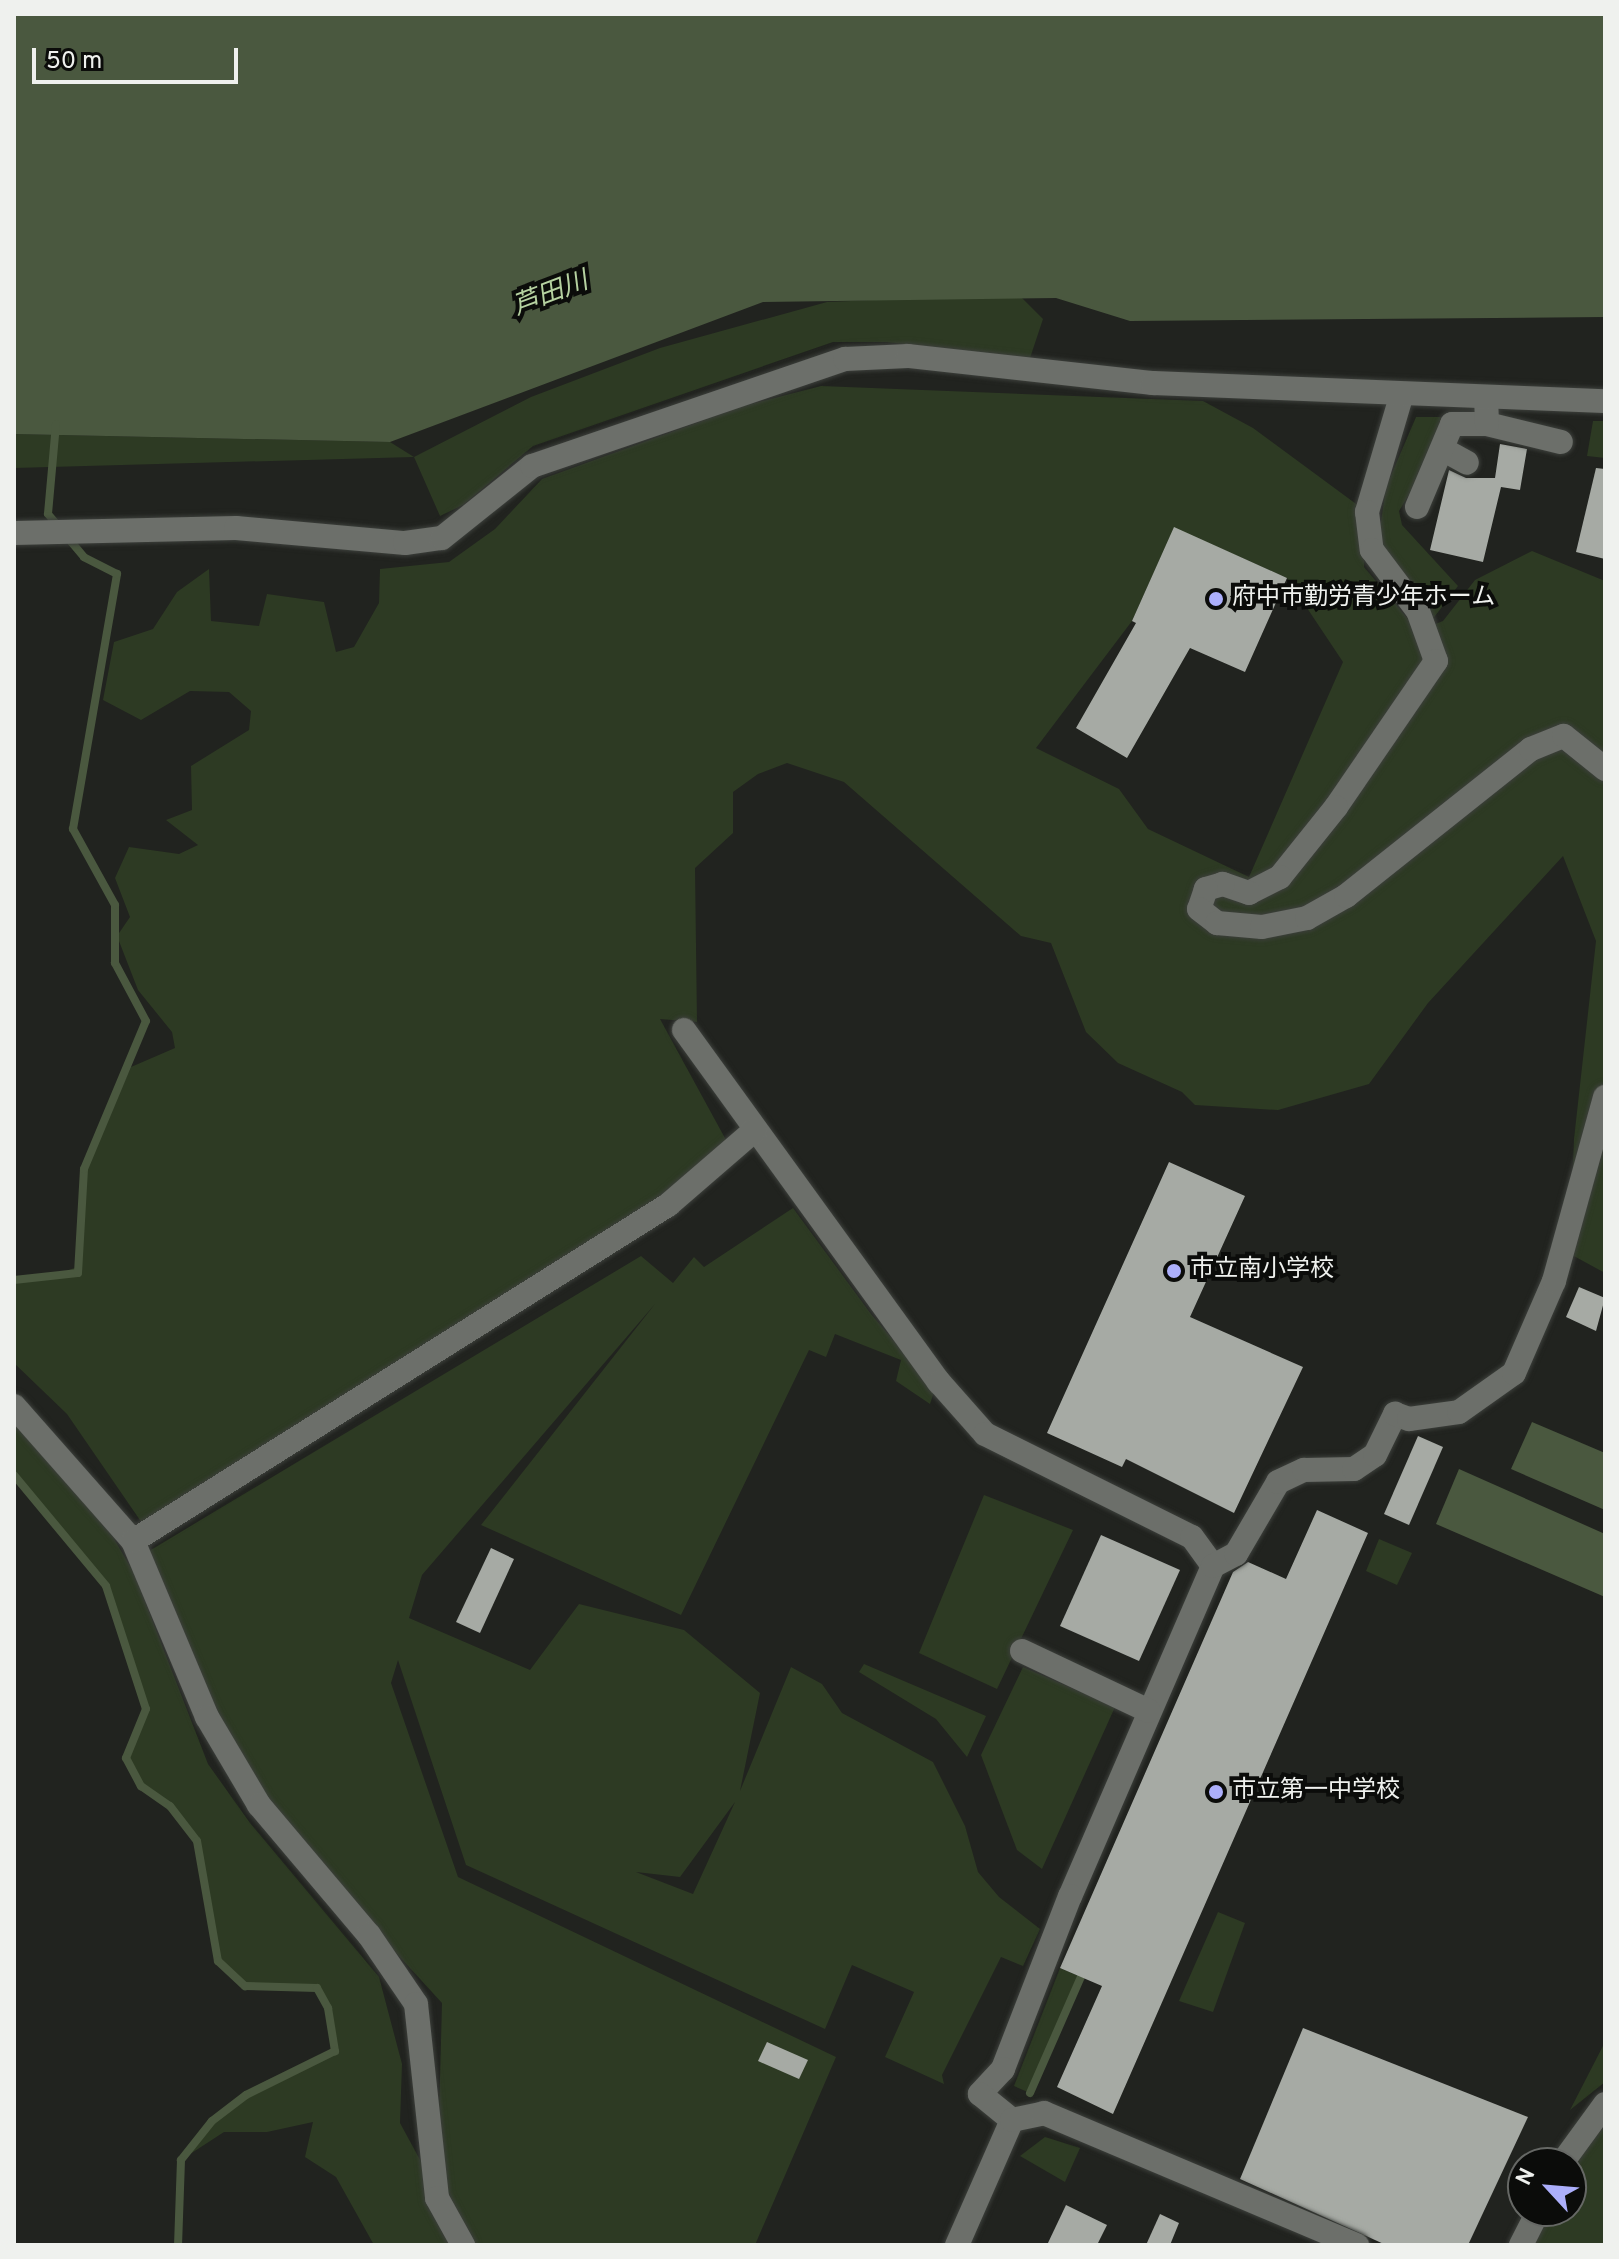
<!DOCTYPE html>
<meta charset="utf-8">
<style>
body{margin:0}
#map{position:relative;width:1619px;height:2259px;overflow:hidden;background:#21231f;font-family:Overpass,"Noto Sans JP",sans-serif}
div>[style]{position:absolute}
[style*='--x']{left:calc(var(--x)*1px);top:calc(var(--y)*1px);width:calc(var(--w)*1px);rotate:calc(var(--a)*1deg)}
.green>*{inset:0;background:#2d3a23}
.water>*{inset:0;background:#4a583f}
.stream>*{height:8px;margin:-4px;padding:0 4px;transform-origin:4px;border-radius:4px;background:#4a583f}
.building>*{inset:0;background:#a6aaa4}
.roads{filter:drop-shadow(0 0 2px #3c3f3b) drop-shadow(0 0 2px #3c3f3b)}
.minor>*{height:24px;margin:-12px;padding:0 12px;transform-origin:12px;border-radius:12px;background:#6c6f6a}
.dots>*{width:22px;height:22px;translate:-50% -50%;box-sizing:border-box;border:4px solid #0b0c0a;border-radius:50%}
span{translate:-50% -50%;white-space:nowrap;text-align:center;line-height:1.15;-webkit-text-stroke:8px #0b0c0a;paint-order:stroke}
.poi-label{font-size:24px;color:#eff1ee}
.left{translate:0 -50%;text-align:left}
.water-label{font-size:26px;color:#b6d2a1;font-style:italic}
.frame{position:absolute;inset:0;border:16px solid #eff1ee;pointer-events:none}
.north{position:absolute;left:1507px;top:2147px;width:80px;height:80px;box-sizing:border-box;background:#0b0c0a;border:2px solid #666865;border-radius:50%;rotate:296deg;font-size:22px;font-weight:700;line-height:32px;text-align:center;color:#eff1ee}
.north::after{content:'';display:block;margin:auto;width:28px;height:36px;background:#acaffb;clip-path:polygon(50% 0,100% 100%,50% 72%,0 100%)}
.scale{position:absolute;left:32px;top:48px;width:206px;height:36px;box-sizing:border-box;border:4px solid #eff1ee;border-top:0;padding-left:10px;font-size:24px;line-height:28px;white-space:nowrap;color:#eff1ee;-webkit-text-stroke:6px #0b0c0a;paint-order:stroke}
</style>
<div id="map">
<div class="green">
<div style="clip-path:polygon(1018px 294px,1043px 319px,1030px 358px,886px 342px,833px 342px,533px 446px,463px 505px,440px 516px,414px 457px,14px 468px,14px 434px,390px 442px,414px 457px,531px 397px,660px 348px,827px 302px)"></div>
<div style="clip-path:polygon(evenodd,821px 386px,1203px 401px,1253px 428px,1367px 512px,1364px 567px,1418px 631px,1443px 621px,1475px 580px,1532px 551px,1605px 581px,1605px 1273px,1572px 1255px,1570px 1240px,1574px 1139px,1596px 941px,1563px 856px,1428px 1003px,1369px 1084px,1278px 1110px,1195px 1105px,1182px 1092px,1118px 1063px,1086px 1032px,1051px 943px,1021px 936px,844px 782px,787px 763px,758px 774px,733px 792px,733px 833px,695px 868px,697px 1022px,660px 1019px,732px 1151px,144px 1526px,67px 1414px,14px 1363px,14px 1282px,45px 1279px,77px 1267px,84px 1171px,131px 1067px,175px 1048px,172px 1032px,138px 990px,117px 936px,130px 917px,115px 878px,129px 847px,179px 854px,198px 845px,166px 820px,192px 810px,191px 766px,249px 730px,251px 711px,229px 692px,190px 691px,141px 720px,103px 700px,114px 642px,153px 629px,177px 592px,209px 569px,211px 621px,259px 626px,267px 594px,324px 602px,336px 652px,354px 647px,379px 603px,380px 569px,449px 562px,495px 529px,542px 479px,743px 406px,821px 386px,1174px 528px,1287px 578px,1343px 662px,1249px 877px,1148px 829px,1119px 789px,1036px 748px,1132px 621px,1174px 528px)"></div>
<div style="clip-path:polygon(1416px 417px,1441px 417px,1429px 462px,1399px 511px,1402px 525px,1458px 586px,1432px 620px,1378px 542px,1386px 487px)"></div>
<div style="clip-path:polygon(1593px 421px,1605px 421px,1605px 458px,1587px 456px)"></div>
<div style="clip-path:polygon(evenodd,793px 1208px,871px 1314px,935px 1389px,930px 1404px,896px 1381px,901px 1360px,835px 1334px,826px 1357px,809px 1350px,681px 1615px,481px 1525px,655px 1304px,422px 1575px,409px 1618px,530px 1670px,579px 1604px,684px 1630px,760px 1693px,740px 1791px,791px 1667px,822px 1684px,842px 1713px,933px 1762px,965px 1826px,978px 1872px,999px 1897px,1040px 1929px,1023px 1966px,1001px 1957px,942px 2075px,944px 2084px,885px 2057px,914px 1992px,852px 1965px,825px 2029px,466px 1865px,398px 1660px,391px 1683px,458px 1877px,836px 2057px,755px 2245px,374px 2245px,336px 2177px,305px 2157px,313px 2122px,267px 2132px,224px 2132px,181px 2160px,212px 2121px,246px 2095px,335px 2051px,328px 2009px,317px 1988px,245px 1986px,218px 1961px,197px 1841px,170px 1806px,141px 1786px,126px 1758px,146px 1709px,106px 1586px,14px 1475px,14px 1418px,113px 1537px,134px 1573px,208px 1764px,250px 1823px,379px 1977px,402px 2064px,400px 2123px,437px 2191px,442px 2003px,257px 1801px,139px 1557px,641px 1256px,673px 1283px,694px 1257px,704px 1267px,793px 1208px,735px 1802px,693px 1894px,636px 1872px,680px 1877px,735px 1802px)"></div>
<div style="clip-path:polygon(984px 1495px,1073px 1530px,997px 1689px,919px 1653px)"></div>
<div style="clip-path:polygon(1379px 1539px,1412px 1553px,1397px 1585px,1366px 1571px)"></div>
<div style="clip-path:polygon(864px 1664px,986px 1716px,967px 1757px,936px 1719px,859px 1672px)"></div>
<div style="clip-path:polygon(1023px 1667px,1115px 1707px,1042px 1869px,1017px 1850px,981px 1755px)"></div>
<div style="clip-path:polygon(1218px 1912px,1245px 1923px,1213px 2012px,1179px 2001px)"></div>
<div style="clip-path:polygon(1060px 1968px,1081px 1977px,1030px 2093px,1014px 2086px)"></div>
<div style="clip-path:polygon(1605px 2042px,1605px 2082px,1570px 2110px)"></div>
<div style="clip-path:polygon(1605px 2119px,1605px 2245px,1532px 2245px,1550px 2211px,1571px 2211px,1571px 2169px)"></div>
<div style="clip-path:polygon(1045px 2137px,1080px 2148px,1065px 2182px,1020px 2156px)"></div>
</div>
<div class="water">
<div style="clip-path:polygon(14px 14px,1605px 14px,1605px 317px,1130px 321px,1056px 298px,763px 302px,390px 442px,14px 434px)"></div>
<div style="clip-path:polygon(1532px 1422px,1605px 1453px,1605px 1510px,1511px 1469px)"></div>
<div style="clip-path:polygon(1459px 1469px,1605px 1534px,1605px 1597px,1436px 1524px)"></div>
</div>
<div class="stream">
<div style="--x:56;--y:424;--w:90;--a:95.1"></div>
<div style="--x:48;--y:514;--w:16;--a:50"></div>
<div style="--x:14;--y:1280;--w:64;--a:-6.2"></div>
<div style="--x:78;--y:1273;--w:104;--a:-86.7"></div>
<div style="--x:84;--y:1169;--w:160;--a:-67.3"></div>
<div style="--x:146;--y:1021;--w:66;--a:-118.1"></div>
<div style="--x:115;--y:963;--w:58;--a:-90"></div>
<div style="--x:115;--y:905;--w:87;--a:-118.9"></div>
<div style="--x:73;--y:829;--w:259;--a:-80.2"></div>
<div style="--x:117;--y:574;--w:37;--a:-153"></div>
<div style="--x:84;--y:557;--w:26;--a:-130"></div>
<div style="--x:14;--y:1475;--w:144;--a:50.3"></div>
<div style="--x:106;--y:1586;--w:129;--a:72"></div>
<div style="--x:146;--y:1709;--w:53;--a:112.2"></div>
<div style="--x:126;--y:1758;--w:32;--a:62"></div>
<div style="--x:141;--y:1786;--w:35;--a:35"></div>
<div style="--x:170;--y:1806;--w:44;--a:52.4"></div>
<div style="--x:197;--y:1841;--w:122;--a:80.1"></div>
<div style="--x:218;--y:1961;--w:37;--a:43"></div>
<div style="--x:245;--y:1986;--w:72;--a:1.6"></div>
<div style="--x:317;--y:1988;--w:23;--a:61"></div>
<div style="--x:328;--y:2008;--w:44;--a:80.8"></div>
<div style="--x:335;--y:2051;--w:99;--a:153.7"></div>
<div style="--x:246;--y:2095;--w:43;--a:142.6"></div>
<div style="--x:212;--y:2121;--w:50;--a:128.5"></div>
<div style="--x:181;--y:2160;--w:85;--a:92"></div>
<div style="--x:1030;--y:2093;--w:127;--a:-66.3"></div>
</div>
<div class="building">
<div style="clip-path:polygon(1500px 444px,1527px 449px,1520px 490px,1501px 487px,1483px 562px,1430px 550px,1449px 470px,1466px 478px,1495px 478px)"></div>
<div style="clip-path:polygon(1596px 468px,1605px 469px,1605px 559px,1576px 552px)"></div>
<div style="clip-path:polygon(1174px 527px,1287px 578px,1245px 672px,1190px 648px,1127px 758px,1076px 728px,1136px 623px,1132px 621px)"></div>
<div style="clip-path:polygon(1169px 1162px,1245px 1196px,1190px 1317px,1303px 1367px,1234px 1513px,1126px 1459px,1122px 1467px,1047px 1433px)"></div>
<div style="clip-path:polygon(1579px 1287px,1605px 1298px,1596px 1331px,1566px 1317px)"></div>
<div style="clip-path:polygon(1418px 1436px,1443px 1447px,1409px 1525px,1384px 1514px)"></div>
<div style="clip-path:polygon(1317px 1510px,1368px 1533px,1113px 2114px,1057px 2087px,1102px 1986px,1060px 1968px,1233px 1572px,1248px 1562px,1286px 1579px)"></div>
<div style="clip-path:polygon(1101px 1535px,1180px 1570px,1139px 1661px,1060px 1626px)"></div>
<div style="clip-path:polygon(491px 1548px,514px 1559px,480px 1633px,456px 1622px)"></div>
<div style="clip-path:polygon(1303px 2028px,1528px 2117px,1468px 2245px,1386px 2245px,1240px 2179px)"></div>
<div style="clip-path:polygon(767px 2042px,808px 2060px,799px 2079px,758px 2061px)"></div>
<div style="clip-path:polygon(1066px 2205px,1107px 2225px,1097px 2245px,1047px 2245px)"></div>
<div style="clip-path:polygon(1160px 2214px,1179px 2223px,1170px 2245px,1146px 2245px)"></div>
</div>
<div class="roads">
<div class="minor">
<div style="--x:1401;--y:397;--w:120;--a:106.5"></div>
<div style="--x:1367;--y:512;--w:38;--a:83"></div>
<div style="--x:1372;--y:550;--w:76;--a:53"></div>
<div style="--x:1418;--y:611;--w:53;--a:70.2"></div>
<div style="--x:1436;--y:661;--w:177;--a:124.4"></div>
<div style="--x:1336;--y:807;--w:90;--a:128.7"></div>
<div style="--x:1280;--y:877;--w:35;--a:153"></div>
<div style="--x:1249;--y:893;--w:28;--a:-161"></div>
<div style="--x:1223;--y:884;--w:18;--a:164"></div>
<div style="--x:1206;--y:889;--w:21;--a:109"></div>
<div style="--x:1199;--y:909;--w:23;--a:38"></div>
<div style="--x:1217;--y:923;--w:45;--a:5.1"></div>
<div style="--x:1262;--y:927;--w:46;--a:-11.3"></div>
<div style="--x:1307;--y:918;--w:45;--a:-29.4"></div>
<div style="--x:1346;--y:896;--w:236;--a:-38.5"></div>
<div style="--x:1531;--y:749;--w:35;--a:-22"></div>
<div style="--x:1564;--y:736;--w:53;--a:38.8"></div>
<div style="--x:1487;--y:424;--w:76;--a:13.7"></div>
<div style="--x:1444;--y:450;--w:26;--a:29"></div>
<div style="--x:1417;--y:507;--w:90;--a:-67.1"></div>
<div style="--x:1452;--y:424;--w:35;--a:0"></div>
<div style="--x:1487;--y:424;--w:25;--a:-92"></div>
<div style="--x:14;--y:533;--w:222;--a:-1.3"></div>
<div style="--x:236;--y:528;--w:170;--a:5.1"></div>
<div style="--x:405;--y:543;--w:37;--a:-8"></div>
<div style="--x:442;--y:538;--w:115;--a:-38.7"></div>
<div style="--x:532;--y:466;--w:331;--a:-18.9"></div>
<div style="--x:845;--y:359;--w:63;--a:-2.7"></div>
<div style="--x:908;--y:356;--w:246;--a:6.3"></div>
<div style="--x:1153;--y:383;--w:452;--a:2.3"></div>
<div style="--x:684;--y:1030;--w:435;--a:54.1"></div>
<div style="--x:939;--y:1382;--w:69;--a:48.5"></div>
<div style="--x:985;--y:1434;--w:231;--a:26.5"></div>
<div style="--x:1192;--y:1537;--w:36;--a:54"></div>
<div style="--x:1213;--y:1566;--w:360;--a:113.4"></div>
<div style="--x:1070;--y:1896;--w:186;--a:111.2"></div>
<div style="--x:1003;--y:2069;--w:34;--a:133"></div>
<div style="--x:980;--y:2094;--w:41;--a:39.1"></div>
<div style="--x:1012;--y:2120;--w:137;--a:113.7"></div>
<div style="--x:14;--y:1406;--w:180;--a:48.6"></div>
<div style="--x:133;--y:1541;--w:191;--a:67.2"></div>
<div style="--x:207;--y:1717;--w:102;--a:59.4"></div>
<div style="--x:259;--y:1805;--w:170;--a:49.8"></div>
<div style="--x:369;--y:1935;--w:83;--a:55.7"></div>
<div style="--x:416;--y:2004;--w:195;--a:83.8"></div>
<div style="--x:437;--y:2198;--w:54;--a:61"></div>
<div style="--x:133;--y:1541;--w:632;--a:-32.13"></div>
<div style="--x:668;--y:1205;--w:115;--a:-40.8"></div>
<div style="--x:1213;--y:1566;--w:26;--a:-28"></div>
<div style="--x:1236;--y:1554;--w:83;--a:-59.7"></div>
<div style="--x:1278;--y:1482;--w:29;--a:-25"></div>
<div style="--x:1304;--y:1470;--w:50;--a:-1.1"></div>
<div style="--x:1354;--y:1469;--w:25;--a:-34"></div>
<div style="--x:1375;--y:1455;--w:46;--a:-64"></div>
<div style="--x:1395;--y:1414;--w:15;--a:20"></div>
<div style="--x:1409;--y:1419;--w:50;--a:-8"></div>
<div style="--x:1459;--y:1412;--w:67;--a:-35.3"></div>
<div style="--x:1514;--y:1373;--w:100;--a:-66.5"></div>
<div style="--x:1554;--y:1281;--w:191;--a:-74.5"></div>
<div style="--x:1022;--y:1651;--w:140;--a:25.3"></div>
<div style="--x:1012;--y:2120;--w:33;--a:-12"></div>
<div style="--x:1044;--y:2113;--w:340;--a:22.9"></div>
<div style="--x:1562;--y:2163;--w:73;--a:-53.9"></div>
<div style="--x:1521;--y:2245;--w:38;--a:-63"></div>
</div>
</div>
<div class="dots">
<div style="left:1216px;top:599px;background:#acaffb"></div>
<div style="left:1174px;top:1271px;background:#acaffb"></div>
<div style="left:1216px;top:1792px;background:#acaffb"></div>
</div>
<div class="poi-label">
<span class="left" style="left:1232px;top:599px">府中市勤労青少年ホーム</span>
<span class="left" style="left:1190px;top:1271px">市立南小学校</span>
<span class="left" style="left:1232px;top:1792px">市立第一中学校</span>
</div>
<div class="water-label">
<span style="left:551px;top:295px;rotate:-21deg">芦田川</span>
</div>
<div class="frame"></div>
<div class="north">N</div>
<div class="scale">50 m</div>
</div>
